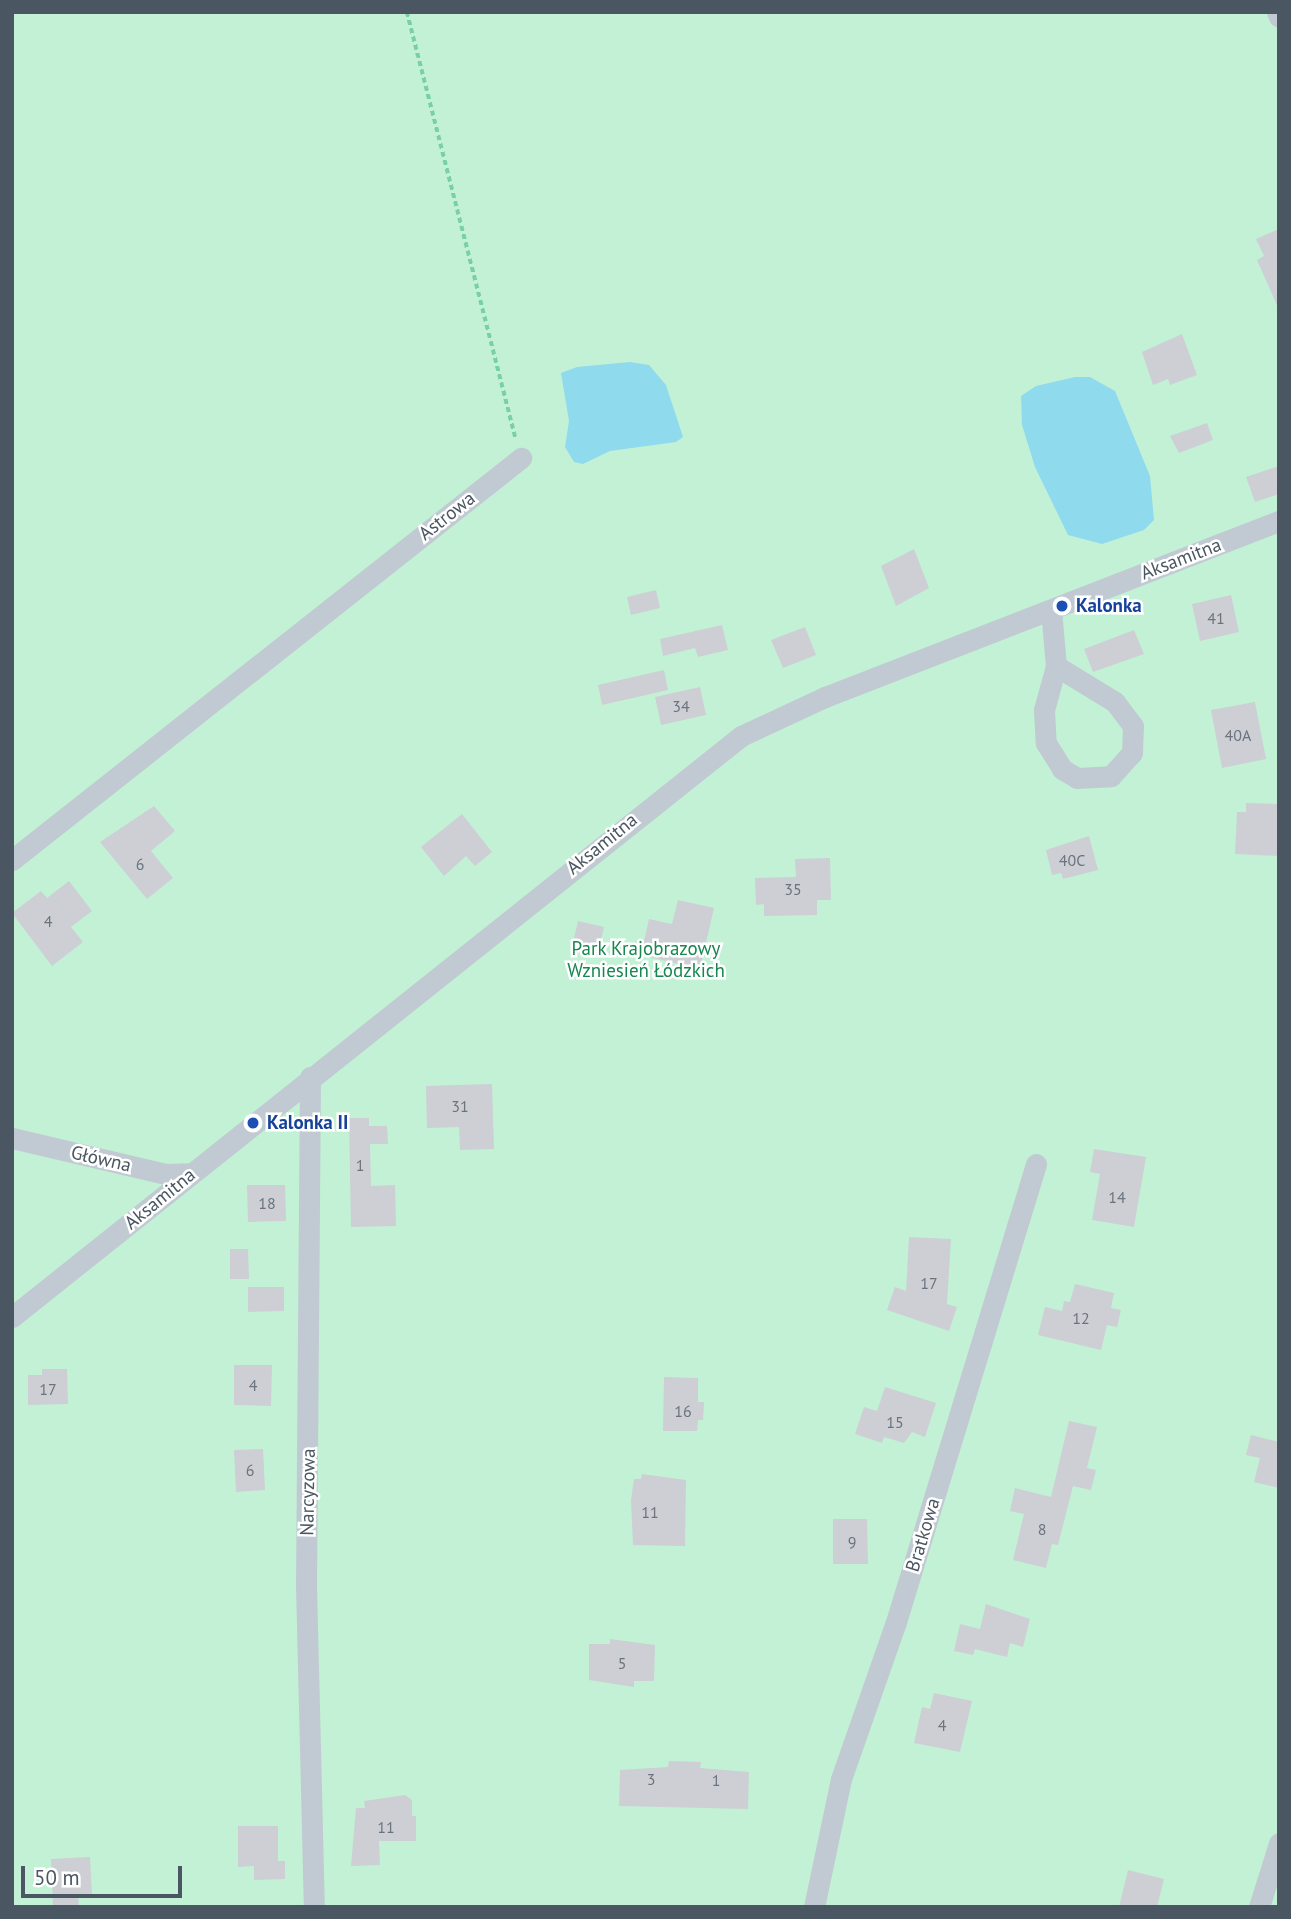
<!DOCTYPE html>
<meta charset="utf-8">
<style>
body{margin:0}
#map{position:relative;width:1291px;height:1919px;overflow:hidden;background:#f5f3f3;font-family:"PT Sans",sans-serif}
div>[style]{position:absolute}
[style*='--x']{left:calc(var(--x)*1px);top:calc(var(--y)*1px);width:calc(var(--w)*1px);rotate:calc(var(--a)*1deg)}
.green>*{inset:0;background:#c3f1d5}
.water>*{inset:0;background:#90daee}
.building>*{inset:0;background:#cdcfd5}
.path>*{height:3.5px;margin-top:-1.75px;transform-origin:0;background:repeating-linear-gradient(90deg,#7ad0a6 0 5px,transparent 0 8.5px)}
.minor>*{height:21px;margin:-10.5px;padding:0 10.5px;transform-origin:10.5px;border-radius:10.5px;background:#c1cad2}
.dots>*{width:19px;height:19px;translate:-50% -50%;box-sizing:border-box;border:4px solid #fff;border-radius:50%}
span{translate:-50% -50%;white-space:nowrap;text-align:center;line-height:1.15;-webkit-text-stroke:5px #fff;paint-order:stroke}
.number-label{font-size:16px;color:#6b747e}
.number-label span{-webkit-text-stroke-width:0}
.street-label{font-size:19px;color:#4a5661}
.transit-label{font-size:19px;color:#164399;font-weight:700}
.left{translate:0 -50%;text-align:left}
.park-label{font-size:19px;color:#17864f}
.frame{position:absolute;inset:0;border:14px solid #4a5661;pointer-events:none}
.scale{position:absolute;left:21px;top:1866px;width:161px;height:32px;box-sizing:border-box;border:4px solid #4a5661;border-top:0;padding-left:9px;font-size:21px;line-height:24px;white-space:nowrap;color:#4a5661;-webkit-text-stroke:5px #fff;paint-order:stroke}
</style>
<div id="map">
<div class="green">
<div style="clip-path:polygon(12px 12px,1279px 12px,1279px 1907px,12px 1907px)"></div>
</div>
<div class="water">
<div style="clip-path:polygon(630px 362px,649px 365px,666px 385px,683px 437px,676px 442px,610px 451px,583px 464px,574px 462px,565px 447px,569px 421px,561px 373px,577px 367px)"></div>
<div style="clip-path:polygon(1075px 377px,1090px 377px,1115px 391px,1150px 476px,1154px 520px,1144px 530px,1102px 544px,1068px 535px,1035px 467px,1022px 425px,1021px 396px,1036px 386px)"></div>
</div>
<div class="building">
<div style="clip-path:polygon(1279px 229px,1279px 310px,1257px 260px,1264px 256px,1256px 239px)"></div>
<div style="clip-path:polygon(1182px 334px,1197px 375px,1170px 385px,1168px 379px,1153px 385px,1142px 352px)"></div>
<div style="clip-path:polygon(1207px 423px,1213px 440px,1179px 453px,1170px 436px)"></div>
<div style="clip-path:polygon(1279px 466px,1279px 494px,1255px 502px,1246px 477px)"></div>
<div style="clip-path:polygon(914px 549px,929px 588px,896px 606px,881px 566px)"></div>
<div style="clip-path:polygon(656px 590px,660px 608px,631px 615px,627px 597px)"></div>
<div style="clip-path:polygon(1231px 595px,1239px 632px,1200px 641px,1192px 604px)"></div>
<div style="clip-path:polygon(722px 625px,728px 650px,698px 657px,695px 648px,663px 656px,660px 639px)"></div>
<div style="clip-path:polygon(805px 627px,816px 655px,783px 668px,771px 640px)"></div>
<div style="clip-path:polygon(1134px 630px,1144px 654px,1093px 672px,1084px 649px)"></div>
<div style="clip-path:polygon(664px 670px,668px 690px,602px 705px,598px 685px)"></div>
<div style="clip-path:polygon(700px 687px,706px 715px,661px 725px,655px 697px)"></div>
<div style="clip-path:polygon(1255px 702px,1266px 759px,1222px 768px,1211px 710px)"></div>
<div style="clip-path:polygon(1246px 803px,1279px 804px,1279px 856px,1235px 854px,1237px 812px,1246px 812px)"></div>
<div style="clip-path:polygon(154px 806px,175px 831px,151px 851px,173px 878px,147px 899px,100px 842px)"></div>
<div style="clip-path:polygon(462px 814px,492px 852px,475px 866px,466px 856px,444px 876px,421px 847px)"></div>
<div style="clip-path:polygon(1089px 836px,1098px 870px,1063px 879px,1061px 873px,1052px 875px,1046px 850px)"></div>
<div style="clip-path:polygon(830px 858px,831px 900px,817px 900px,817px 915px,764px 916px,764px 904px,756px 905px,755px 878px,796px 877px,795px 859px)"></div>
<div style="clip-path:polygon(69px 881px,92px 911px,71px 927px,83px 942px,52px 966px,12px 913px,41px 891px,47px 898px)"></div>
<div style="clip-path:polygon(678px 900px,714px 908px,700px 969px,641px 955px,649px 919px,672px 924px)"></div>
<div style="clip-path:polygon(578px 921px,604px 927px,597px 957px,571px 951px)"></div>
<div style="clip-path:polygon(492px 1084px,494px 1149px,460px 1150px,459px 1127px,427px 1128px,426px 1086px)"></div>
<div style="clip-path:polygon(349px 1118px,369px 1118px,369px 1126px,387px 1126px,388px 1144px,370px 1144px,371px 1186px,395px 1185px,396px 1226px,351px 1227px)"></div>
<div style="clip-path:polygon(1094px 1149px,1146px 1157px,1134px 1227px,1092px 1220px,1100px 1174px,1090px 1172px)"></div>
<div style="clip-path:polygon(247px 1185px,285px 1185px,286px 1221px,248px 1222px)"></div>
<div style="clip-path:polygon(909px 1237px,951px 1239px,947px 1304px,957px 1307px,949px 1331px,887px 1310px,895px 1287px,906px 1291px)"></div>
<div style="clip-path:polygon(230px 1249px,248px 1249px,249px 1279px,230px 1279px)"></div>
<div style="clip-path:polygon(1075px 1284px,1114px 1293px,1111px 1308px,1121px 1310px,1117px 1327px,1107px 1325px,1101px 1350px,1038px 1335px,1045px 1307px,1062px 1311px,1064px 1301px,1070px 1302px)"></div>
<div style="clip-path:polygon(248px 1287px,284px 1287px,284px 1311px,248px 1312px)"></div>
<div style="clip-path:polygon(234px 1365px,272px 1365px,271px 1406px,234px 1405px)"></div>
<div style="clip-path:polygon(42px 1369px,67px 1369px,68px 1404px,28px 1405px,28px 1375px,42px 1375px)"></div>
<div style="clip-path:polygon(664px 1377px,698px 1378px,698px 1402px,704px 1402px,703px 1420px,698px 1420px,697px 1431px,663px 1431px)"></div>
<div style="clip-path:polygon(885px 1387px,936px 1403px,925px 1437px,912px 1432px,904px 1443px,884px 1437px,882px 1443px,855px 1434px,864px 1407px,877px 1411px)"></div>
<div style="clip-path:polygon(1069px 1421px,1097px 1427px,1087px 1468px,1096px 1470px,1091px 1490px,1073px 1486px,1058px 1545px,1052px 1544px,1046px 1568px,1013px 1560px,1024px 1514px,1010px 1511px,1015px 1488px,1051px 1497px)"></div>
<div style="clip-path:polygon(1251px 1435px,1279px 1442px,1279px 1488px,1254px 1482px,1260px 1458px,1246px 1455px)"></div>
<div style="clip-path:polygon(263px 1449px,265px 1490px,236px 1492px,234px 1450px)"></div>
<div style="clip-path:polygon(642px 1474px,686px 1480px,685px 1546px,633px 1545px,631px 1500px,634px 1479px,641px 1479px)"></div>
<div style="clip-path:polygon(833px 1519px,867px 1519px,868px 1564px,833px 1564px)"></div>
<div style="clip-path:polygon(986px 1604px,1030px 1619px,1023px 1647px,1010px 1643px,1007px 1657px,975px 1649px,973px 1655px,954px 1651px,960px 1624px,980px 1629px)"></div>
<div style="clip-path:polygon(610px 1639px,655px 1645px,654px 1681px,634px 1681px,634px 1687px,589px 1680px,589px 1644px,610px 1644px)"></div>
<div style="clip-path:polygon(934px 1693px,972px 1701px,960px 1752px,914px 1743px,922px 1707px,930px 1709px)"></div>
<div style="clip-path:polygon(669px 1761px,701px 1762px,700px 1768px,749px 1772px,748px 1809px,619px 1806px,620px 1770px,668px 1767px)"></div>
<div style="clip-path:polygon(405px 1795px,412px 1800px,412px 1816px,416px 1816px,416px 1841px,379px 1841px,380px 1865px,351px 1866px,356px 1808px,365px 1808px,364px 1801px)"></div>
<div style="clip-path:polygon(238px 1826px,278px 1826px,278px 1861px,285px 1861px,285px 1879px,254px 1880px,254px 1866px,238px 1867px)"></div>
<div style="clip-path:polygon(90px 1857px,92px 1896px,78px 1897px,79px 1907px,53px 1907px,51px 1859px)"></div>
<div style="clip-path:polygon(1128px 1870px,1164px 1879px,1157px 1907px,1119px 1907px)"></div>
</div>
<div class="path">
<div style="--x:407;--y:12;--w:441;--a:75.7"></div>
</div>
<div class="minor">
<div style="--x:1277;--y:12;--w:5;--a:68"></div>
<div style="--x:1051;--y:610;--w:56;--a:84.9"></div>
<div style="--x:1056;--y:666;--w:46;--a:105.3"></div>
<div style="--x:1044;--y:710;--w:33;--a:87"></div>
<div style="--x:1046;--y:743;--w:31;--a:58"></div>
<div style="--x:1062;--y:769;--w:17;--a:31"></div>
<div style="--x:1077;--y:778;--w:34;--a:-3"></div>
<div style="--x:1111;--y:776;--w:31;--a:-48"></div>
<div style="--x:1132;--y:753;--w:27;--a:-88"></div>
<div style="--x:1133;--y:726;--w:30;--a:-127"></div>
<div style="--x:1115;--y:702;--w:69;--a:-148.6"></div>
<div style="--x:12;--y:860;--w:649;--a:-38.3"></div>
<div style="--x:310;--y:1077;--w:508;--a:90.45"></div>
<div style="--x:306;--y:1585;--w:322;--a:88.6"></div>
<div style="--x:12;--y:1138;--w:158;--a:13.2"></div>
<div style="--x:166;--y:1174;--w:25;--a:-2"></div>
<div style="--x:12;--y:1317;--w:932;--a:-38.55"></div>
<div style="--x:741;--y:736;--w:93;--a:-24.9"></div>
<div style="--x:825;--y:697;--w:487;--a:-21.2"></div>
<div style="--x:814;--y:1907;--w:131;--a:-78.1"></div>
<div style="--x:841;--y:1779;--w:166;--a:-70.7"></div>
<div style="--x:896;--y:1622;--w:479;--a:-73"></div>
<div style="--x:1259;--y:1907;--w:67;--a:-72.6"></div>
</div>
<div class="dots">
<div style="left:1062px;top:606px;background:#1a4fb4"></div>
<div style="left:253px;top:1123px;background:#1a4fb4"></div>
</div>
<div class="number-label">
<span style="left:1216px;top:618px">41</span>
<span style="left:681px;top:706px">34</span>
<span style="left:1238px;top:735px">40A</span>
<span style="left:1072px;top:860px">40C</span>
<span style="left:140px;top:864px">6</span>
<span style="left:793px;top:889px">35</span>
<span style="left:48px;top:921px">4</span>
<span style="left:460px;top:1106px">31</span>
<span style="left:360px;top:1165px">1</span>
<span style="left:1117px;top:1197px">14</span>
<span style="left:267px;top:1203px">18</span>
<span style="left:929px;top:1283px">17</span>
<span style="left:1081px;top:1318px">12</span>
<span style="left:253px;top:1385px">4</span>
<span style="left:48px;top:1389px">17</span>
<span style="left:683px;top:1411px">16</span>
<span style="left:895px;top:1422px">15</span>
<span style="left:250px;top:1470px">6</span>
<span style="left:650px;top:1512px">11</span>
<span style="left:1042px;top:1529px">8</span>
<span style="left:852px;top:1542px">9</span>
<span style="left:622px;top:1663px">5</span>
<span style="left:942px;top:1725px">4</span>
<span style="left:651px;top:1779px">3</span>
<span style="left:716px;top:1780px">1</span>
<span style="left:386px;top:1827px">11</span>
</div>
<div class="street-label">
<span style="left:447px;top:516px;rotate:-38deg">Astrowa</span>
<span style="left:1181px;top:559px;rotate:-21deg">Aksamitna</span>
<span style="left:602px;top:844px;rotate:-39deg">Aksamitna</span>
<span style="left:101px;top:1159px;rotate:13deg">Główna</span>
<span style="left:160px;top:1199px;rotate:-39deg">Aksamitna</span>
<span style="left:308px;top:1492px;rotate:-89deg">Narcyzowa</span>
<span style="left:923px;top:1535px;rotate:-73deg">Bratkowa</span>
</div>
<div class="transit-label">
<span class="left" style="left:1076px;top:606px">Kalonka</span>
<span class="left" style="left:267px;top:1123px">Kalonka II</span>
</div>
<div class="park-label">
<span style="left:646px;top:960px">Park Krajobrazowy<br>Wzniesień Łódzkich</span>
</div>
<div class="frame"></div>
<div class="scale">50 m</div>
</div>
